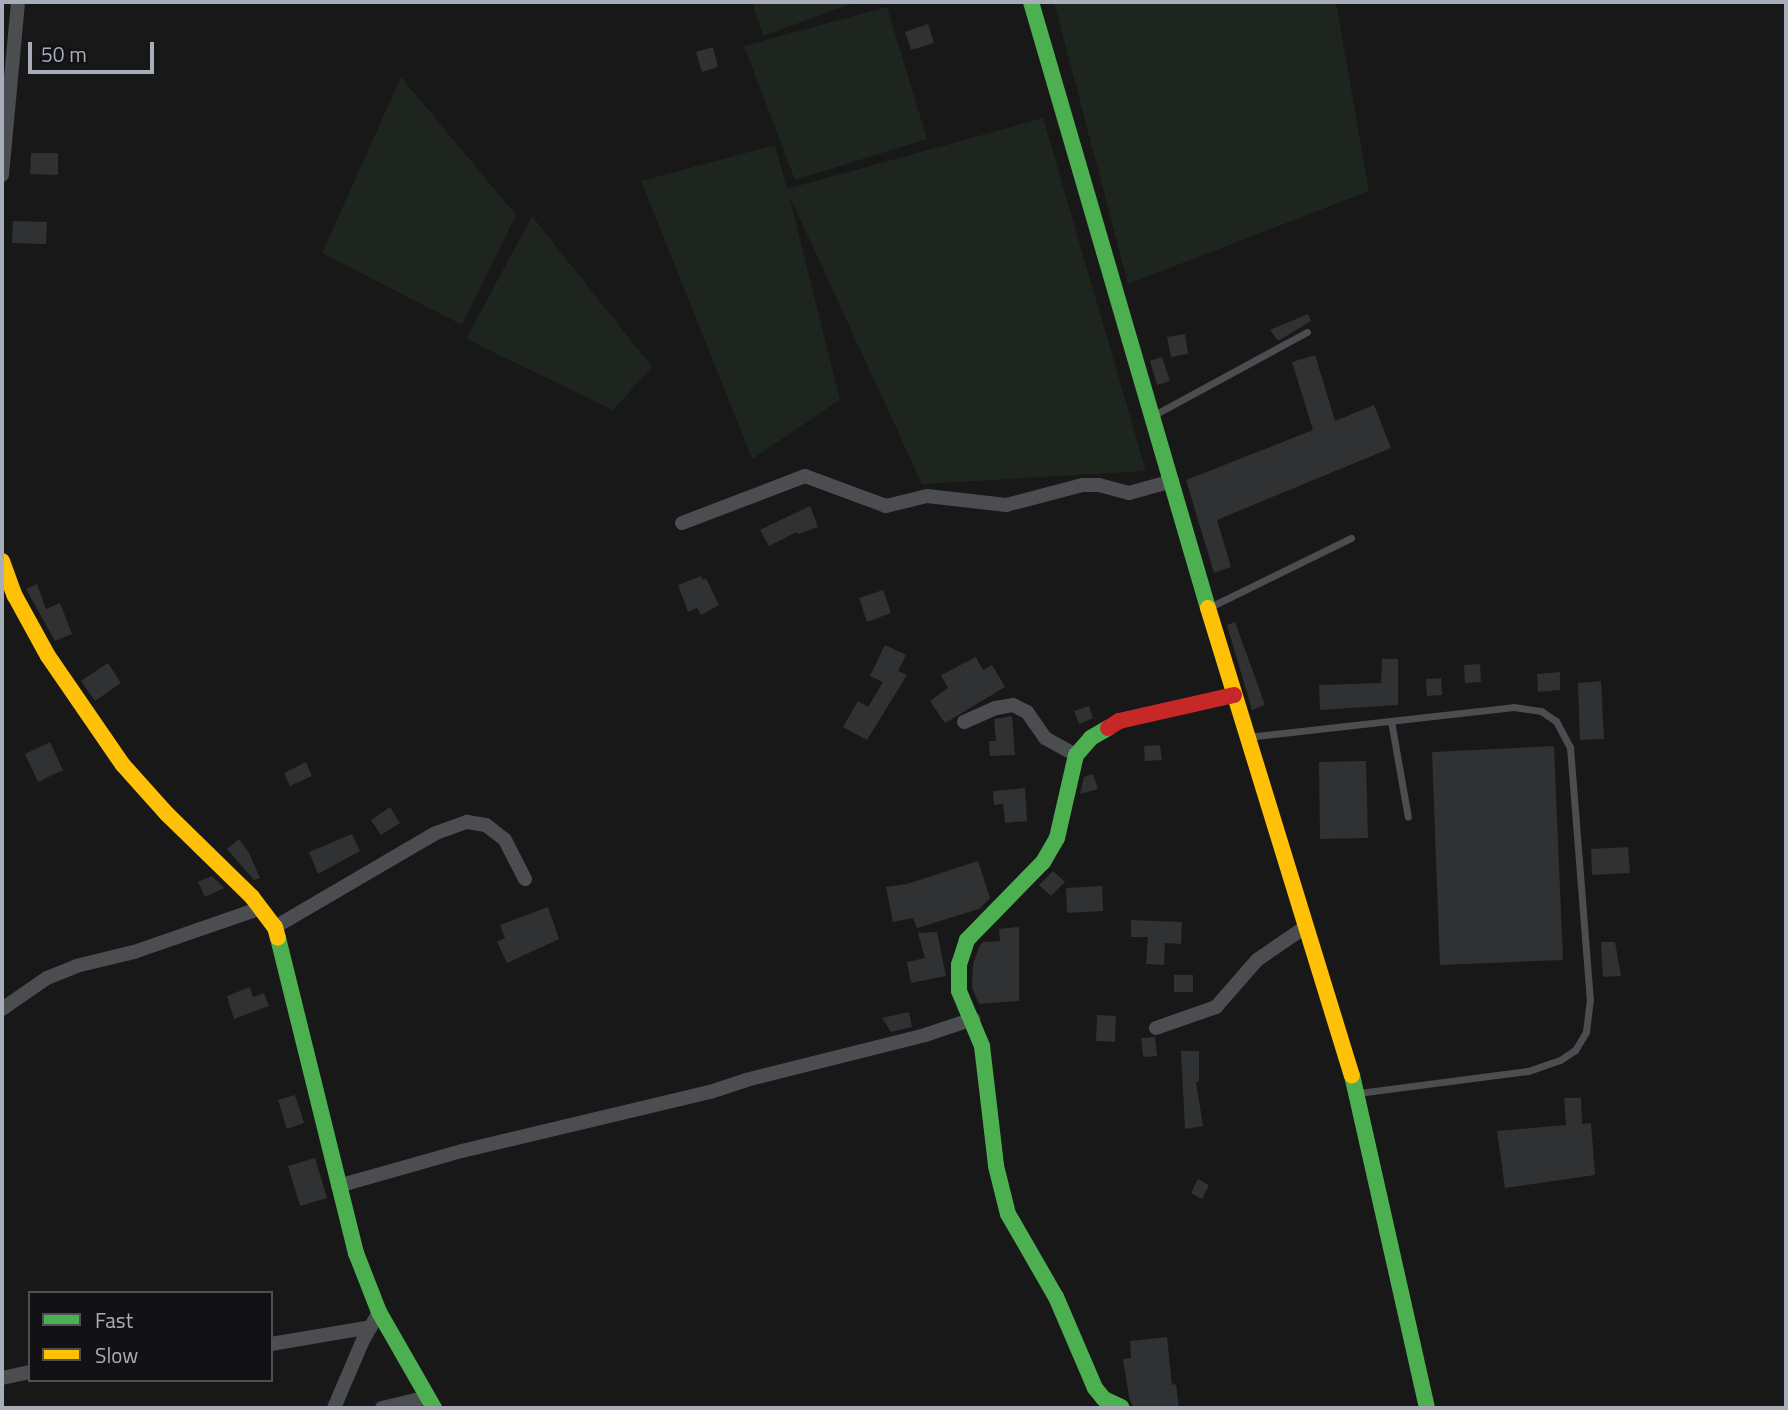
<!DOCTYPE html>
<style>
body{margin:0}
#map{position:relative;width:1788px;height:1410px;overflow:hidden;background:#181818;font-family:"Titillium Web",sans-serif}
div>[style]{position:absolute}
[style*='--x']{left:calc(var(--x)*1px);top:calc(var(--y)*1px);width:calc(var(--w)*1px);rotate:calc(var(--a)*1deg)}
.green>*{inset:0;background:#1d251e}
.building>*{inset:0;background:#303132}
.lane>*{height:7px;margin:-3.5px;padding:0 3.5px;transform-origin:3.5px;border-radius:3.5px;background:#4b4d51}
.street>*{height:14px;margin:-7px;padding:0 7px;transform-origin:7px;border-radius:7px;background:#4b4d51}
.fast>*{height:16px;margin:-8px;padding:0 8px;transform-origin:8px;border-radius:8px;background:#4caf50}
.slow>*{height:16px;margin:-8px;padding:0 8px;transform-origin:8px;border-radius:8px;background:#ffc107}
.jam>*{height:16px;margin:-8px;padding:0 8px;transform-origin:8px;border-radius:8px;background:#c62828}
span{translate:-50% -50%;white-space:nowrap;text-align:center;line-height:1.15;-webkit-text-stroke:7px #121214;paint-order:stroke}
.frame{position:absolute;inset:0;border:4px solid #a8aeb9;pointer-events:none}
.legend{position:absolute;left:28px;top:1291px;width:245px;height:91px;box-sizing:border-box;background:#121214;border:2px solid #4e5056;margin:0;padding:9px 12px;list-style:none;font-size:21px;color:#a8aeb9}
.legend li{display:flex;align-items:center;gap:14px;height:35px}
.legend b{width:35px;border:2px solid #4e5056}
.scale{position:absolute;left:28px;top:42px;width:126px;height:32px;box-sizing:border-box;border:4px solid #a8aeb9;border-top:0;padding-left:9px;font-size:21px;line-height:24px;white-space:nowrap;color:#a8aeb9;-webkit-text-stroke:5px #121214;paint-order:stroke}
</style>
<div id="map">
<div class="green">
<div style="clip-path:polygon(752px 2px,856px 2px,763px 36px)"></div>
<div style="clip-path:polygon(1054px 2px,1336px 2px,1369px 191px,1128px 284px)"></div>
<div style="clip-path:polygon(887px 7px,927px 139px,795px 180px,744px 46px)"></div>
<div style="clip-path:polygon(401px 77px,516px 215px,462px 325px,322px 253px)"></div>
<div style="clip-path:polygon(1043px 118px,1146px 471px,922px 484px,789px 195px,840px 400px,752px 459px,641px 181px,775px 145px,787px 189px)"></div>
<div style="clip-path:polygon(532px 216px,652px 367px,613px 410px,466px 339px)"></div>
</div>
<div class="building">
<div style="clip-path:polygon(928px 24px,934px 43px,911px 50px,905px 32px)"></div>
<div style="clip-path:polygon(713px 47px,718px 67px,702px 72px,696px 52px)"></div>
<div style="clip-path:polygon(31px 153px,58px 153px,58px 175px,30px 174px)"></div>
<div style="clip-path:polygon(13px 221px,47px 222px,46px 244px,12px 243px)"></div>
<div style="clip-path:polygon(1308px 314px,1311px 321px,1278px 341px,1270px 330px)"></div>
<div style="clip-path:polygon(1185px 334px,1188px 354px,1171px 357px,1167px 337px)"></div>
<div style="clip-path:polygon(1315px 355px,1335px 421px,1374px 405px,1391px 448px,1217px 520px,1231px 567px,1214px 573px,1186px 480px,1313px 430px,1292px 362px)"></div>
<div style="clip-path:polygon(1162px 357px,1170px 381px,1157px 385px,1150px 361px)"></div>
<div style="clip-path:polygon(810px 506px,818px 527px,798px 534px,797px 532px,769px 546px,760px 530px)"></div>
<div style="clip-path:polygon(701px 576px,703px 580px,706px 578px,719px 605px,701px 615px,697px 608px,688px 612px,678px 585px)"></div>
<div style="clip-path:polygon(37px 584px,46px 609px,60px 603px,72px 634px,55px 641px,26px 589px)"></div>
<div style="clip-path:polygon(883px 590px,891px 613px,867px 622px,859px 598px)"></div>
<div style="clip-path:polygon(1235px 622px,1265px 705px,1252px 710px,1227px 625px)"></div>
<div style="clip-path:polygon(885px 645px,906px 655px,898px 671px,907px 675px,867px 740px,843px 727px,858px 701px,868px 707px,883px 682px,870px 676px)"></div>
<div style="clip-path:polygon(976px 657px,983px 670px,992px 665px,1005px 687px,945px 723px,930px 701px,948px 688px,941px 675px)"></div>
<div style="clip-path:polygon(1382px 659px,1398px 659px,1398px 705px,1320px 710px,1319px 685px,1381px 683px)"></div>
<div style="clip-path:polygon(108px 663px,121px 683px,95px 701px,81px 681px)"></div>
<div style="clip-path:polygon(1480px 664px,1481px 682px,1465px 683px,1464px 665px)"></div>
<div style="clip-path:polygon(1560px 672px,1560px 690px,1538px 692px,1537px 674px)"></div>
<div style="clip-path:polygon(1441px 678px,1442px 695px,1427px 696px,1426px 679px)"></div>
<div style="clip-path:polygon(1601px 681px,1604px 739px,1580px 740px,1578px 683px)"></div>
<div style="clip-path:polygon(1089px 706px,1093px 718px,1079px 724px,1074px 711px)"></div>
<div style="clip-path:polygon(1012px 716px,1015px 755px,990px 756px,989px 741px,996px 741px,994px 719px)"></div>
<div style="clip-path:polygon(50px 742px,63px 770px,38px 782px,25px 754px)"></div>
<div style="clip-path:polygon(1160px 745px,1162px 760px,1145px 761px,1144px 746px)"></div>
<div style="clip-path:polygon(1554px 746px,1563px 960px,1440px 965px,1432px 752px)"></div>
<div style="clip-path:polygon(1366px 761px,1368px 838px,1320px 839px,1319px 762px)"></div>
<div style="clip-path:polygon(306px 762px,312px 776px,290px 786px,284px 773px)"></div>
<div style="clip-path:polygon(1093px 774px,1098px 789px,1080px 794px,1084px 777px)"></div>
<div style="clip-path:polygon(1025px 788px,1027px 821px,1005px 823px,1003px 804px,994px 805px,993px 791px)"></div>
<div style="clip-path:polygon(390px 807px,400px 823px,381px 835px,371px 820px)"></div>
<div style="clip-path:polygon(352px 834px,360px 851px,318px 874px,309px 852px)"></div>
<div style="clip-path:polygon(239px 839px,249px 853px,260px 878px,254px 880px,227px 849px)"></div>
<div style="clip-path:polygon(1628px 847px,1630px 873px,1592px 875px,1591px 849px)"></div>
<div style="clip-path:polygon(978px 861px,990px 898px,979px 909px,917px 928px,913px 918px,893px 922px,886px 887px,907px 884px)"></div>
<div style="clip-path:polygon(1053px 871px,1065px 882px,1051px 896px,1039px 885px)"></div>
<div style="clip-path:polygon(212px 876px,224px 888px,205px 897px,198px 882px)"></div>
<div style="clip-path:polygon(1102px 886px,1103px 911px,1067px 913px,1066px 888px)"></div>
<div style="clip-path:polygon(548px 907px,559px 939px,507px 963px,497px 942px,505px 938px,500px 925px)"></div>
<div style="clip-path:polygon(1131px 920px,1182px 922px,1181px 944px,1165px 943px,1164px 965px,1146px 964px,1148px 937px,1131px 937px)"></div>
<div style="clip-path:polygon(1019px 927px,1019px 1001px,979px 1004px,972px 988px,973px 964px,979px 947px,983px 942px,1000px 941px,999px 929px)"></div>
<div style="clip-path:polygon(937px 932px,946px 976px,911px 983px,907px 962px,925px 958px,918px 933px)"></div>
<div style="clip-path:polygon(1601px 942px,1615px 942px,1621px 976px,1603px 977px)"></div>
<div style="clip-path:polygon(1174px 975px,1193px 975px,1193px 992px,1174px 992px)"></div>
<div style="clip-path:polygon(250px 987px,253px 997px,264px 993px,269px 1006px,234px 1019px,227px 996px)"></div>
<div style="clip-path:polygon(909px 1012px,912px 1027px,891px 1032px,882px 1018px)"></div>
<div style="clip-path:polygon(1097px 1015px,1116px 1016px,1115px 1042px,1096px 1041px)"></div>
<div style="clip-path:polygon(1155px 1037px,1157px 1056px,1143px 1057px,1141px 1038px)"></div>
<div style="clip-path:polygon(1181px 1051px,1199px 1051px,1199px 1081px,1196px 1082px,1203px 1126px,1185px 1129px)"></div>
<div style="clip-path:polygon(295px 1095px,304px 1123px,287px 1129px,278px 1100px)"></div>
<div style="clip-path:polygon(1564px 1098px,1581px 1098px,1582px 1124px,1591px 1123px,1595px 1175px,1505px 1188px,1497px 1131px,1566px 1125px)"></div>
<div style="clip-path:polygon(315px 1158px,327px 1198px,300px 1206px,288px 1166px)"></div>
<div style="clip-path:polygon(1198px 1179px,1209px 1185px,1202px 1199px,1191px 1193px)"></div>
<div style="clip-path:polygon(1167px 1337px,1172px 1385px,1176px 1384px,1179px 1408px,1134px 1408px,1129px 1397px,1123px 1359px,1131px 1358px,1130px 1341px)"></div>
</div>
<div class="lane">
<div style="--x:1154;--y:415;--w:174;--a:-28.5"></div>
<div style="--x:1210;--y:607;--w:157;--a:-26.1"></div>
<div style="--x:1391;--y:721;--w:97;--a:80"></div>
<div style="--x:1247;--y:737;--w:268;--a:-6.4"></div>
<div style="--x:1513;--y:707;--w:28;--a:8"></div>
<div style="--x:1541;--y:711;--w:18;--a:34"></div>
<div style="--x:1556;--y:721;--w:30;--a:62"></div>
<div style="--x:1570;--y:747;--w:253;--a:85.5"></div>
<div style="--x:1590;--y:999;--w:33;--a:97"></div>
<div style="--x:1586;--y:1032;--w:21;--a:121"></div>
<div style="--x:1575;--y:1050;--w:18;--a:146"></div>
<div style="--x:1560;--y:1060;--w:34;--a:161"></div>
<div style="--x:1528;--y:1071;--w:170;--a:172.6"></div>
</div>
<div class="street">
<div style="--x:2;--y:175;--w:174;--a:-84.7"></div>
<div style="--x:682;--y:523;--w:132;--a:-20.9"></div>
<div style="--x:805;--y:476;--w:86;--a:20.3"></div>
<div style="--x:886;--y:506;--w:42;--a:-13.7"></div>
<div style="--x:927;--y:496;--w:80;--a:6.5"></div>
<div style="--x:1006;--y:505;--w:80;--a:-14.6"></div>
<div style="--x:1083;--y:485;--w:16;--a:0"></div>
<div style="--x:1099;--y:485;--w:31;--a:15"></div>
<div style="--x:1129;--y:493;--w:45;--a:-15.6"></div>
<div style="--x:964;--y:722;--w:35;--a:-24"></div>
<div style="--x:996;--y:708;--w:17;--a:-10"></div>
<div style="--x:1013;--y:705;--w:16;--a:27"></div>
<div style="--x:1027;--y:712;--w:32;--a:55"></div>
<div style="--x:1045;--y:738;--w:35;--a:29"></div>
<div style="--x:275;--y:927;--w:186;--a:-30.3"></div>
<div style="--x:436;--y:833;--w:33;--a:-20"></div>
<div style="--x:467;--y:822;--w:19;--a:9"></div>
<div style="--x:486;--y:825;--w:24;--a:38"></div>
<div style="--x:505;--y:840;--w:44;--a:62.9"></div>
<div style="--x:2;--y:1009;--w:55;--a:-34.6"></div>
<div style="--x:47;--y:978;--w:31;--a:-22"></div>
<div style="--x:76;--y:966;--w:60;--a:-13.6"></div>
<div style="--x:134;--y:952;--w:134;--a:-19.1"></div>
<div style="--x:1156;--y:1028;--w:64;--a:-19.3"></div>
<div style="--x:1216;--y:1007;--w:62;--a:-48.9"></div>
<div style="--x:1257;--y:960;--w:58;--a:-34.5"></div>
<div style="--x:338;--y:1186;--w:129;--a:-15.8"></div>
<div style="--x:462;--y:1151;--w:255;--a:-13.4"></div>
<div style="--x:710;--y:1092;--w:38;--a:-18"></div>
<div style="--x:746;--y:1080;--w:185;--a:-14.1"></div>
<div style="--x:925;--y:1035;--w:51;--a:-18.4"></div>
<div style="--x:271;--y:1344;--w:101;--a:-9.6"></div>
<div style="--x:2;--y:1378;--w:29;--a:-12"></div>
<div style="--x:334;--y:1408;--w:74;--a:-66.9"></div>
<div style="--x:363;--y:1340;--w:32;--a:-60"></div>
<div style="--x:382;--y:1408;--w:47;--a:-13.4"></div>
</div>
<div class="fast">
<div style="--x:1031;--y:2;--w:631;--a:73.72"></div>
<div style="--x:1108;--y:728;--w:20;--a:150"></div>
<div style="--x:1091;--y:738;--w:23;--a:131"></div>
<div style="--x:1076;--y:755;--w:85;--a:102.9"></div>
<div style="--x:1057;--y:838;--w:28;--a:120"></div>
<div style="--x:1043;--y:862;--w:109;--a:134.3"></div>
<div style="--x:967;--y:940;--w:26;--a:108"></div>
<div style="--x:959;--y:965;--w:26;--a:90"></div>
<div style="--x:959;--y:991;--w:60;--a:67.3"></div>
<div style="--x:982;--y:1046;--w:121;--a:83.3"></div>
<div style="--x:996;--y:1166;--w:49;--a:76"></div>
<div style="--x:1008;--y:1214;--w:96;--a:60"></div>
<div style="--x:1056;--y:1297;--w:99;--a:66.8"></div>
<div style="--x:1095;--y:1388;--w:14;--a:51"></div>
<div style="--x:1104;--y:1399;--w:19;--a:25"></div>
<div style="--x:278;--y:938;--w:325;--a:76.1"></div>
<div style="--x:356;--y:1253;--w:63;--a:68.7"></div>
<div style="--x:379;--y:1312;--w:111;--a:60.2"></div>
<div style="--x:1352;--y:1075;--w:341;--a:77.3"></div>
</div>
<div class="slow">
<div style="--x:2;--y:561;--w:37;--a:70"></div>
<div style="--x:15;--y:596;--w:68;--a:61.2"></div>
<div style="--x:48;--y:656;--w:132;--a:55.5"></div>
<div style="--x:123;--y:765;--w:66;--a:48.1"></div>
<div style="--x:167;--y:814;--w:119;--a:44.3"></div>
<div style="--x:252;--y:897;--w:38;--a:53"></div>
<div style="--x:275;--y:927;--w:11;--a:75"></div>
<div style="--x:1208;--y:608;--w:489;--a:72.9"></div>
</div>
<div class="jam">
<div style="--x:1108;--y:728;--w:13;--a:-32"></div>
<div style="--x:1119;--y:721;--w:118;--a:-12.7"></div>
</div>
<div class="frame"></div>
<ul class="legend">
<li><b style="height:9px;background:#4caf50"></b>Fast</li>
<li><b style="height:9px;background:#ffc107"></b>Slow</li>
</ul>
<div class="scale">50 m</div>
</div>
